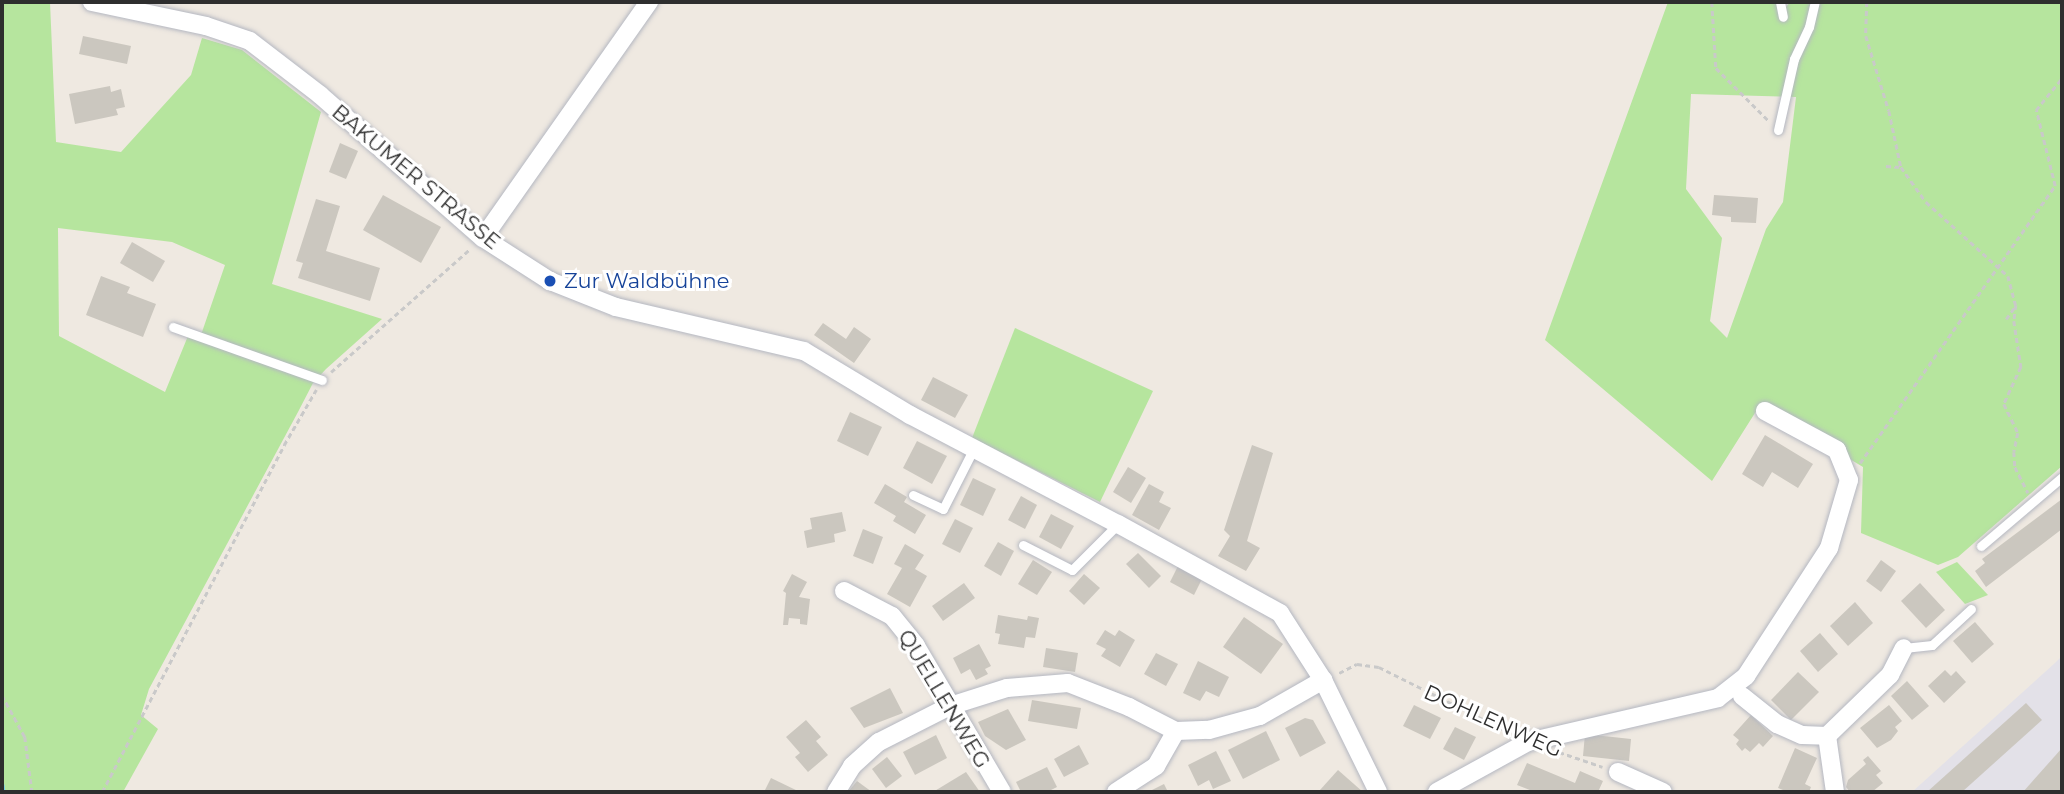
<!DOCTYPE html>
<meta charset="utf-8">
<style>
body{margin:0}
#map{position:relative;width:2064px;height:794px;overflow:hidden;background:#efe9e1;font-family:Montserrat,sans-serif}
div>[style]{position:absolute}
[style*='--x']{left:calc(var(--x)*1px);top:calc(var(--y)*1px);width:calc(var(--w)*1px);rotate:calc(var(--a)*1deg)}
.industrial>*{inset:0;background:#e3e1e8}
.green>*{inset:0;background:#b6e59e}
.stream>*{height:4.5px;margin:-2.25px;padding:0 2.25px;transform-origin:2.25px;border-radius:2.25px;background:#75cff0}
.building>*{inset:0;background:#cbc7bf}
.path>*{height:2.5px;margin-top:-1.25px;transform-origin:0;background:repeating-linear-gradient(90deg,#c9c9c9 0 5px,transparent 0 8.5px)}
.roads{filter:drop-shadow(0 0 2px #b4b7c1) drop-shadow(0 0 2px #b4b7c1)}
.lane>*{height:9px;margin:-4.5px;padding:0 4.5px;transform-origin:4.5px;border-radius:4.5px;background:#fff}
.street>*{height:18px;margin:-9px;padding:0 9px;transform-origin:9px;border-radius:9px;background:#fff}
.dots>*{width:19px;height:19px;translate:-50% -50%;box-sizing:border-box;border:4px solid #fff;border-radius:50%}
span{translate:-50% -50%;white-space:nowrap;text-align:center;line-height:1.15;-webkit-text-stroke:6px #fff;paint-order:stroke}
.street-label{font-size:21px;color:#2e2e2e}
.transit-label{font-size:21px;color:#164399}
.left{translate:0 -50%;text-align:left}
.frame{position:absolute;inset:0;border:4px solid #2e2e2e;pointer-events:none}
</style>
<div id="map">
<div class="industrial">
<div style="clip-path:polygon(2062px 656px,2062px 792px,1912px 792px,2055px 663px)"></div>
</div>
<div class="green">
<div style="clip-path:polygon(evenodd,2px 2px,50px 2px,56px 142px,121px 152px,191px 75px,202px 38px,242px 50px,321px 112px,272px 284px,382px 319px,326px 369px,313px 383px,298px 412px,149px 689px,141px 715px,158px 729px,123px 792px,2px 792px,2px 2px,58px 228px,172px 242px,225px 265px,202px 332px,188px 336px,165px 392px,59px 336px,58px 228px)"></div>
<div style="clip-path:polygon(evenodd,1668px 2px,1779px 2px,1786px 7px,1790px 2px,2062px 2px,2062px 466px,1958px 557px,1938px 565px,1861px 533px,1863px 467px,1760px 405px,1712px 481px,1545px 340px,1668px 2px,1691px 94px,1796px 97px,1783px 202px,1766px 229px,1727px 338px,1710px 321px,1722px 238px,1686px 189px,1691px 94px)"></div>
<div style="clip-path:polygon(1015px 328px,1153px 391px,1100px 502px,972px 438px)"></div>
<div style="clip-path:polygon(1957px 562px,1988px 595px,1965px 604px,1936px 572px)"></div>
</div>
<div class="stream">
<div style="--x:2;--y:785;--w:7;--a:82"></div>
</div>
<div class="building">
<div style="clip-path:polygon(83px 36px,131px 46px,127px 64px,79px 54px)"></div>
<div style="clip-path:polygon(110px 86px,111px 92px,121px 89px,125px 107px,116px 109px,118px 115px,75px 124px,69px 94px)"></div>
<div style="clip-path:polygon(340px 143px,358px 151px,346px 179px,329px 172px)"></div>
<div style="clip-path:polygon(383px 195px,441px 227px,421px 263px,363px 230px)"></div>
<div style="clip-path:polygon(1714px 195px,1758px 198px,1756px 223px,1731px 222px,1731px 217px,1712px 215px)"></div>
<div style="clip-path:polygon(316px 199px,340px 206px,326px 251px,380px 268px,370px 301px,298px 278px,303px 263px,296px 261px)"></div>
<div style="clip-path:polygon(132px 242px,165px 261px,153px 282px,120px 263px)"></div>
<div style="clip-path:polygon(101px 276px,130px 287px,127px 293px,156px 304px,143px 337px,86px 315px)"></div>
<div style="clip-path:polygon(823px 323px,846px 339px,854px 327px,871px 339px,854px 363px,814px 335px)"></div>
<div style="clip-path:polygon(933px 377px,968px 395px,955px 418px,921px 400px)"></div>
<div style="clip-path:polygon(850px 412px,882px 427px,868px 456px,837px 441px)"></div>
<div style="clip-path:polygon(1765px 435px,1813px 464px,1798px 488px,1772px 472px,1763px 487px,1742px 474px)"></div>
<div style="clip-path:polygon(917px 441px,947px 456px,932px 484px,903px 468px)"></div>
<div style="clip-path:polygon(1252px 445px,1273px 453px,1247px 541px,1260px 548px,1246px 571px,1218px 556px,1230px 536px,1224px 530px)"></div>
<div style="clip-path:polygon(1128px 467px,1146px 478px,1131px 503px,1113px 492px)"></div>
<div style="clip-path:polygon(973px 478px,996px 489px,983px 516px,960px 505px)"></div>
<div style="clip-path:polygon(885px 484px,907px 497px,904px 502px,926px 515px,915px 534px,893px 521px,896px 516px,874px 503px)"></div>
<div style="clip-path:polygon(1149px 484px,1164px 492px,1159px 502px,1171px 508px,1159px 530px,1132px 515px)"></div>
<div style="clip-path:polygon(1021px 496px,1037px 505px,1025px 529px,1008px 520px)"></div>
<div style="clip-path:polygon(2062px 499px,2062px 529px,1986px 587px,1975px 571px,1985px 563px,1982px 559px)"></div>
<div style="clip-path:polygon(842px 512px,846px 531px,834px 534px,835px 542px,807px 548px,804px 531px,812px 529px,810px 518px)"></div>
<div style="clip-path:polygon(1051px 514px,1074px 526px,1061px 549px,1039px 537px)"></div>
<div style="clip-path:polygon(955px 519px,973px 528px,960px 553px,942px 544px)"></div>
<div style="clip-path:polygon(863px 529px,883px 537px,873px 564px,853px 556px)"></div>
<div style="clip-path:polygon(998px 542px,1014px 551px,1001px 576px,984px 566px)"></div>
<div style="clip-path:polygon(905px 544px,924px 555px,915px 569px,927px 576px,910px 607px,887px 594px,902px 568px,894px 564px)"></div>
<div style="clip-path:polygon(1138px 553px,1161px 576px,1149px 588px,1126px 564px)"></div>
<div style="clip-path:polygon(1033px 560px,1052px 572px,1037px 595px,1018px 584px)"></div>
<div style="clip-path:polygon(1881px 560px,1896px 571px,1881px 592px,1866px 581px)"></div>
<div style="clip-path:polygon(1178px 566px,1202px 579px,1194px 595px,1170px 582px)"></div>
<div style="clip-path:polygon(792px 574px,807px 582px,799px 597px,810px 599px,807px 625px,800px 624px,800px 619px,789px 618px,788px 625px,783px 625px,786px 593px,783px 591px)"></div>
<div style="clip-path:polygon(1084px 574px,1100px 588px,1084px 605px,1069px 591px)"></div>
<div style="clip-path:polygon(964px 583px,975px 598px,943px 621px,932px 606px)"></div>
<div style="clip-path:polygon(1920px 583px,1945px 610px,1926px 628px,1901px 601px)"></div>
<div style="clip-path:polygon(1855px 602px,1873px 623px,1848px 646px,1830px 626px)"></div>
<div style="clip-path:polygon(998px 615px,1027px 620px,1028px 616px,1039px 618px,1035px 638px,1026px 637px,1024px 648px,998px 644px,1000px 634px,995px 633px)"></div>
<div style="clip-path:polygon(1244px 617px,1283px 644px,1261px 674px,1223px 647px)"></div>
<div style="clip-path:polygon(1975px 622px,1994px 644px,1972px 663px,1953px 641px)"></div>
<div style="clip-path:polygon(1105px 630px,1115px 636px,1119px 630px,1135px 640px,1120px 667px,1101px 656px,1106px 649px,1096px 644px)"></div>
<div style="clip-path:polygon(1820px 633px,1838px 654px,1818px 672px,1800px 651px)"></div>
<div style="clip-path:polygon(979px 644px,991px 666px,985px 669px,988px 674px,976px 680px,970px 669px,961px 674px,953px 658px)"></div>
<div style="clip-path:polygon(1046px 648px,1078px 653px,1075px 672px,1043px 667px)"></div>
<div style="clip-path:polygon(1156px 653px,1178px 664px,1166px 686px,1144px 674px)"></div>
<div style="clip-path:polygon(1198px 661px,1229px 677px,1219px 697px,1206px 691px,1200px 701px,1183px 693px)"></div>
<div style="clip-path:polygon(1945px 670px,1951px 676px,1956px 671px,1966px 682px,1944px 703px,1928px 686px)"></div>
<div style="clip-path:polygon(1798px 672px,1819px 692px,1791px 720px,1771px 700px)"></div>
<div style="clip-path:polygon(1907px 681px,1929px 706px,1912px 720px,1891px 696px)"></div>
<div style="clip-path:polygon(890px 688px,903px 713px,864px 728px,850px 708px)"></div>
<div style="clip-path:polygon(1032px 700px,1081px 708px,1077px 729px,1028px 721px)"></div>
<div style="clip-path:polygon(2026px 703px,2042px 720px,1962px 792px,1927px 792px)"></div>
<div style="clip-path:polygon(1414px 705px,1441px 718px,1430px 739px,1403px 726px)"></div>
<div style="clip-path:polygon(1889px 705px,1902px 721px,1895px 727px,1898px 731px,1891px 740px,1877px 748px,1860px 728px)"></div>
<div style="clip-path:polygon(1008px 709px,1026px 740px,1006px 750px,985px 736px,978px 722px)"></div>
<div style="clip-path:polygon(1751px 715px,1773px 736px,1763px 747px,1759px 743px,1750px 752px,1745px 748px,1742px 751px,1736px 744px,1739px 740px,1733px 735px)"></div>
<div style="clip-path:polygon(1305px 718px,1313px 720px,1326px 743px,1300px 757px,1285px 728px)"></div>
<div style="clip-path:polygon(806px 720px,821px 737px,816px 741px,828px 755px,808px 772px,795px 757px,800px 753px,786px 737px)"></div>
<div style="clip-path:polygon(1455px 727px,1476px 737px,1464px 760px,1443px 749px)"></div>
<div style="clip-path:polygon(1266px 731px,1280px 760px,1243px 779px,1228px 750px)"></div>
<div style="clip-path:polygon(1585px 734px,1631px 739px,1629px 761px,1583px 756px)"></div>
<div style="clip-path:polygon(936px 735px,947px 758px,915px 775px,903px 752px)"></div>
<div style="clip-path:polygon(1079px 745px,1089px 764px,1064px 777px,1054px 759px)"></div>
<div style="clip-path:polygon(1795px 748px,1817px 758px,1805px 784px,1811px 787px,1809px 792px,1788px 792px,1778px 788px)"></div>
<div style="clip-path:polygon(2062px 748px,2062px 792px,2023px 792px)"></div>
<div style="clip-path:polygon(1216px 751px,1231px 781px,1213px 789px,1209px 780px,1198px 786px,1188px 765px)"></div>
<div style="clip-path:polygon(1868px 756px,1881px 771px,1876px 775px,1883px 783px,1872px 792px,1850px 792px,1846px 787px,1848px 780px,1866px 764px,1863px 760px)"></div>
<div style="clip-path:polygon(887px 757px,902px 776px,886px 788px,872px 769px)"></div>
<div style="clip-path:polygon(1527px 763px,1575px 783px,1580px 771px,1603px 781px,1598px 792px,1535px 792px,1517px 785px)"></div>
<div style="clip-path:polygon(1047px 767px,1057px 787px,1047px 792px,1021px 792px,1016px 782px)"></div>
<div style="clip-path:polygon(1338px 770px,1363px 792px,1322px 792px,1320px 790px)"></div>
<div style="clip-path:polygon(966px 772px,980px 792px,933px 792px)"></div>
<div style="clip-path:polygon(771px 778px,800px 792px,764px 792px)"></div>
<div style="clip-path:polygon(857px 781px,872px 792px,848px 792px)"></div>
<div style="clip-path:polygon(1164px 784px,1168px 792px,1148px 792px)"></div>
</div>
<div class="path">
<div style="--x:1712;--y:2;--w:66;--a:86.5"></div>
<div style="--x:1716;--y:68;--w:74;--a:45"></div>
<div style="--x:1867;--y:2;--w:34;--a:92"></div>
<div style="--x:1866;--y:36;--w:78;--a:73"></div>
<div style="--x:1889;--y:111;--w:57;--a:77.9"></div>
<div style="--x:1901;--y:167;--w:43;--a:54.5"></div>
<div style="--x:1926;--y:202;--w:110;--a:42.1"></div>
<div style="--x:2008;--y:276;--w:30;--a:75"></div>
<div style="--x:2016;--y:305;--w:16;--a:97"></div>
<div style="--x:2014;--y:321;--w:47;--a:81.3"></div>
<div style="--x:2021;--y:367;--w:41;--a:114.7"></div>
<div style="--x:2004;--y:404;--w:32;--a:64"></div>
<div style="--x:2018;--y:433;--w:19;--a:102"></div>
<div style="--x:2014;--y:452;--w:15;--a:86"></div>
<div style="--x:2015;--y:467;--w:29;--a:63"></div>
<div style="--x:1886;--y:166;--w:15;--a:4"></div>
<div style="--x:2006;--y:319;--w:14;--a:-54"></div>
<div style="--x:331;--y:372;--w:186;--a:-41.5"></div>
<div style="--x:1860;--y:463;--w:339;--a:-54.9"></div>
<div style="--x:2055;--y:186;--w:78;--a:-104"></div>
<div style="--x:2036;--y:110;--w:41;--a:-50.9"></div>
<div style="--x:1339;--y:673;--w:20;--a:-27"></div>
<div style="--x:1357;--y:664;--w:22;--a:8"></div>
<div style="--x:1379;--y:667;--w:148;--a:26.6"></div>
<div style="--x:2;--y:695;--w:48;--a:61.3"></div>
<div style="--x:25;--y:737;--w:55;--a:82.7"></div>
<div style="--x:1559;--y:752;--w:46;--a:18.8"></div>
<div style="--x:102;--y:792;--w:392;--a:-62.3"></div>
<div style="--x:284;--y:445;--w:64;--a:-59.8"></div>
</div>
<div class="roads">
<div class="lane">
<div style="--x:1780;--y:2;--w:15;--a:79"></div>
<div style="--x:1778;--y:130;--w:73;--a:-77.3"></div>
<div style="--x:1794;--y:59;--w:35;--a:-65"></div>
<div style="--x:1809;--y:27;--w:26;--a:-77"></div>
<div style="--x:173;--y:327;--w:158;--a:19.6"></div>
<div style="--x:913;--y:495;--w:33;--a:25"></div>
<div style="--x:943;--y:509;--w:68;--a:-63.1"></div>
<div style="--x:1023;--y:545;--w:55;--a:27"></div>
<div style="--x:1072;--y:570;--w:65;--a:-45"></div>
<div style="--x:1981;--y:546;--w:106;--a:-40.4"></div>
<div style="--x:1904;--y:648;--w:28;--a:-6"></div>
<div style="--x:1932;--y:645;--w:53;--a:-42.7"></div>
</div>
<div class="street">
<div style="--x:92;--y:2;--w:116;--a:11.9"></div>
<div style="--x:206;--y:26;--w:46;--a:18.8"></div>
<div style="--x:250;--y:41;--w:88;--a:37.6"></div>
<div style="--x:320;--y:95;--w:217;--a:41.3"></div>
<div style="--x:483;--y:238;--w:80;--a:32.7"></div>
<div style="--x:550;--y:281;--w:71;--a:21.5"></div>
<div style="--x:616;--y:307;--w:193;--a:13.2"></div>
<div style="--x:804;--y:351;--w:124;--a:31.1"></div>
<div style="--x:910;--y:415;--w:235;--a:27.7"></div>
<div style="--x:1118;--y:524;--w:185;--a:28.8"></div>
<div style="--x:1280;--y:613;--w:80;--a:57.3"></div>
<div style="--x:1323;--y:680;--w:125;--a:63.8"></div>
<div style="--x:483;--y:238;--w:289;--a:-54.9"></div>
<div style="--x:844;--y:591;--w:54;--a:27.5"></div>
<div style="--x:892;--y:616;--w:38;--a:51"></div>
<div style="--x:916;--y:646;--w:169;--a:59.5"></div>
<div style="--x:1742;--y:696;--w:45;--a:38.7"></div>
<div style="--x:1777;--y:724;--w:27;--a:24"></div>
<div style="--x:1802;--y:735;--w:25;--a:2"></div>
<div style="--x:1618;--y:772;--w:49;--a:24"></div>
<div style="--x:836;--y:792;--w:31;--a:-58"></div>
<div style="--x:852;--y:766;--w:36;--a:-42"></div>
<div style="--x:879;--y:742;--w:80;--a:-26.9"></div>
<div style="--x:950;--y:706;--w:60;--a:-17.5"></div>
<div style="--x:1007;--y:688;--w:61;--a:-4.7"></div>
<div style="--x:1068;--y:683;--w:66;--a:21.5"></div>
<div style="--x:1129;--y:707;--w:53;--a:27.1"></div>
<div style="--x:1176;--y:731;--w:33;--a:-2"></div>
<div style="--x:1209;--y:730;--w:53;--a:-15.4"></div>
<div style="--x:1260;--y:716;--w:73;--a:-29.7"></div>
<div style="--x:1116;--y:792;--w:48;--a:-33"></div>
<div style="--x:1156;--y:766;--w:40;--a:-60.3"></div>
<div style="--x:1437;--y:792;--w:104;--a:-28.8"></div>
<div style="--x:1528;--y:742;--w:195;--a:-13"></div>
<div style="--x:1718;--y:698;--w:36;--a:-38"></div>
<div style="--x:1746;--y:676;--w:153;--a:-57"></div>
<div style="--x:1829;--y:548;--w:71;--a:-73.6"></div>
<div style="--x:1849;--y:480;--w:32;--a:-112"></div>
<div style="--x:1837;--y:450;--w:82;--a:-151.6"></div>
<div style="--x:1835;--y:792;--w:57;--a:-98.1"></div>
<div style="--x:1827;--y:736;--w:88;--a:-44.1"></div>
<div style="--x:1890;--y:675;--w:30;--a:-63"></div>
</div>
</div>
<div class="dots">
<div style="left:550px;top:281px;background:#1a4fb4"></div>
</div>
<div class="street-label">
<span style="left:416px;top:177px;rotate:40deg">BAKUMER STRASSE</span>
<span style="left:944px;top:699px;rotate:59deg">QUELLENWEG</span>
<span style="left:1493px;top:721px;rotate:24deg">DOHLENWEG</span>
</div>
<div class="transit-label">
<span class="left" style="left:564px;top:281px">Zur Waldbühne</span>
</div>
<div class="frame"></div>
</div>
